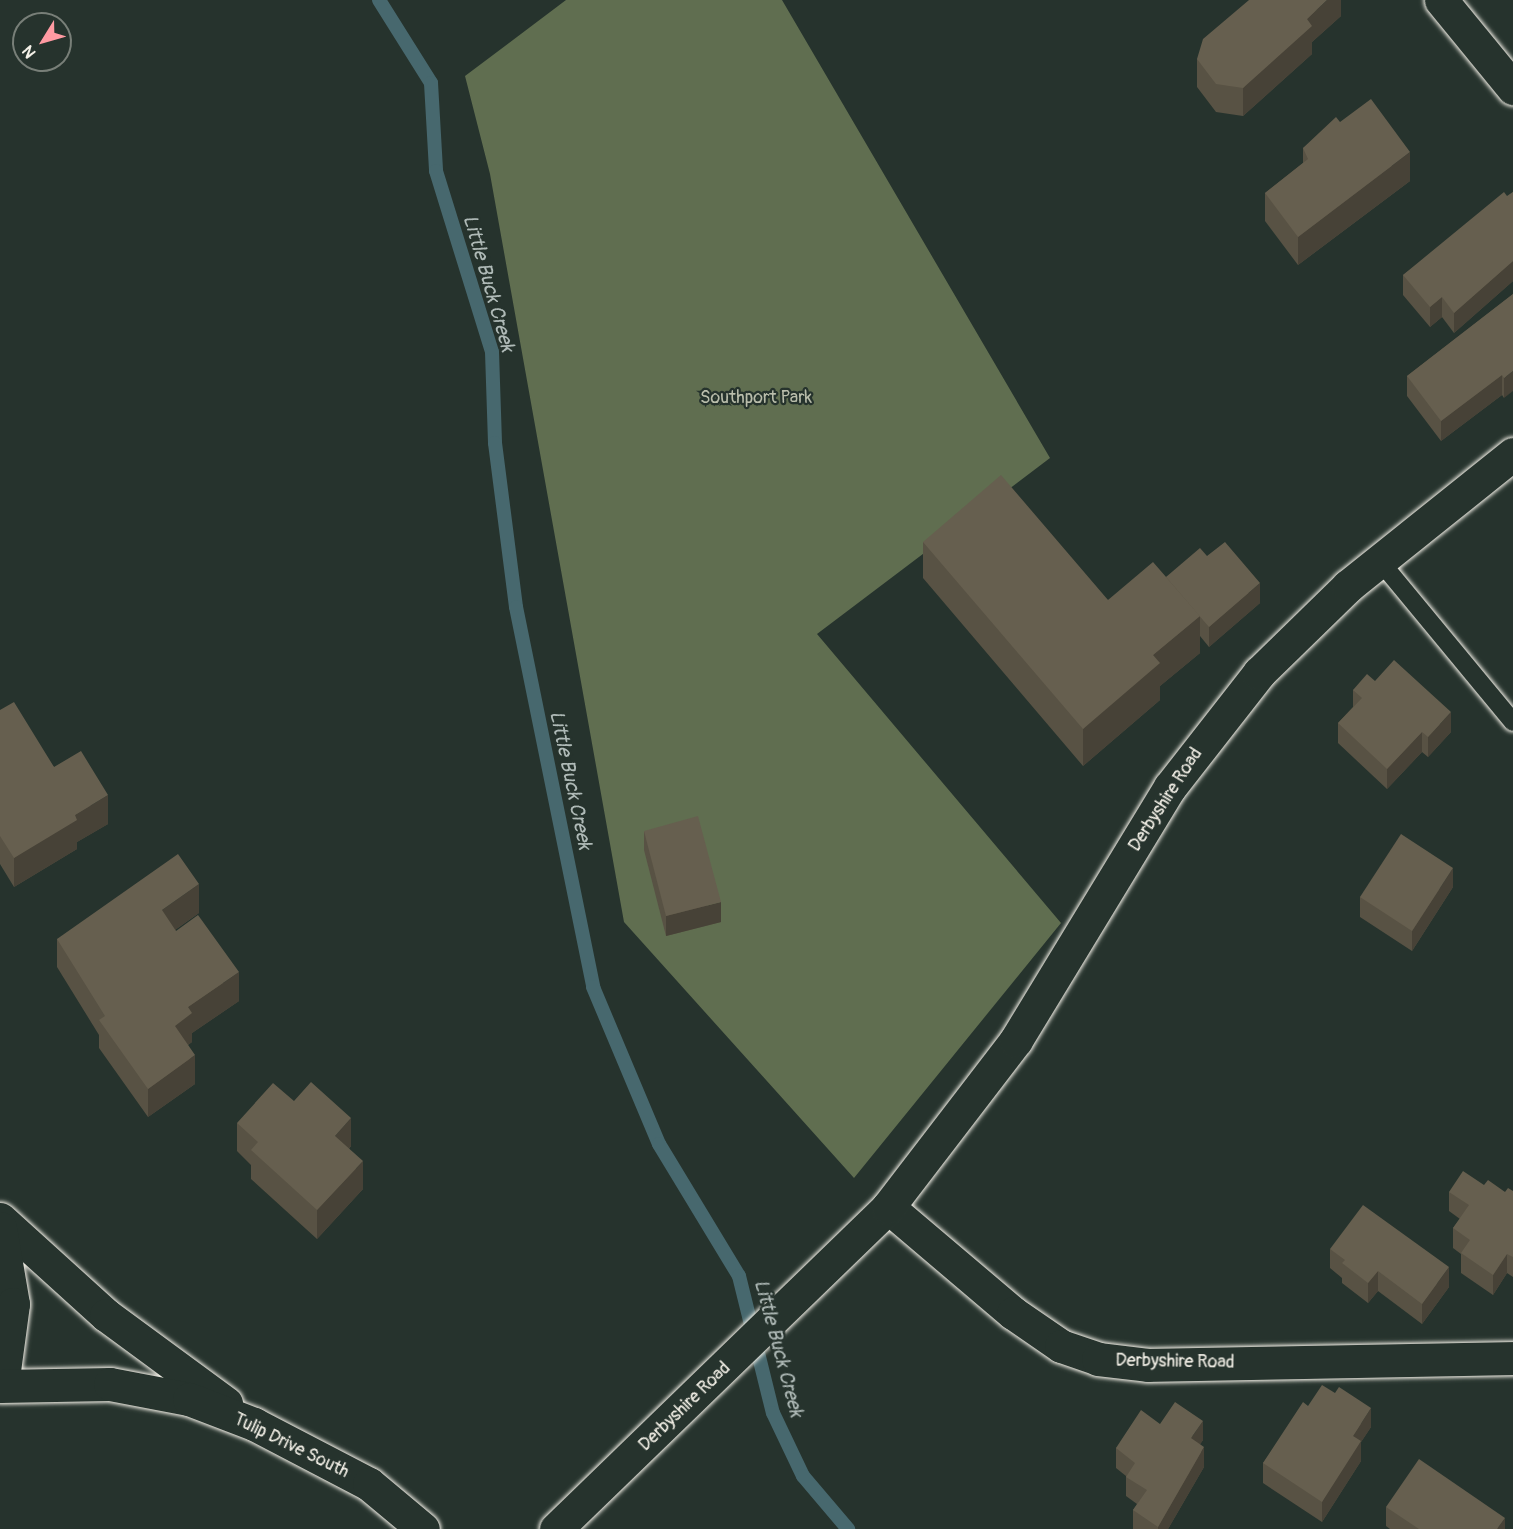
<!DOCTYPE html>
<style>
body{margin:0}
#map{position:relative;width:1513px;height:1529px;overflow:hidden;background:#26332d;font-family:Pangolin,sans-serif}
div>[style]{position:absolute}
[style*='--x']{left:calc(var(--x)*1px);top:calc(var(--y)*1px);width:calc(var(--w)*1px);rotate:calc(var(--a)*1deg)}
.green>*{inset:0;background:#606e50}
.stream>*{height:14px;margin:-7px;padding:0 7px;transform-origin:7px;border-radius:7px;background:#47686e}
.roads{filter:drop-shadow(0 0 2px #f4f1e8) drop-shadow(0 0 2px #f4f1e8)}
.service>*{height:18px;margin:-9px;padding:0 9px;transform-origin:9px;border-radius:9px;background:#26332d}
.minor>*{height:33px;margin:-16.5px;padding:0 16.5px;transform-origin:16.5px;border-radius:16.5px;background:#26332d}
.secondary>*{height:33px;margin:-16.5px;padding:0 16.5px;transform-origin:16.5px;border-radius:16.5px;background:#26332d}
.wall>*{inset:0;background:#585244}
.shaded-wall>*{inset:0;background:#474237}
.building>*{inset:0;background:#665f4f}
span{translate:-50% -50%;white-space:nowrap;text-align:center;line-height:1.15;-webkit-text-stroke:4.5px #26332d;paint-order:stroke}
.park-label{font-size:18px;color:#b9bdab}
.street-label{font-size:18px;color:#f4f1e8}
.water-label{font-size:20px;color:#afbab7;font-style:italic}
.north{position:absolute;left:12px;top:12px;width:60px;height:60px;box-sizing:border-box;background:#26332d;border:2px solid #787f78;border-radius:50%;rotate:233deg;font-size:16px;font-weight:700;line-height:24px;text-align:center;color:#f4f1e8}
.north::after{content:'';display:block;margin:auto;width:21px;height:27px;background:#ff9aa2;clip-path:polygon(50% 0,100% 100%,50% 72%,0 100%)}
</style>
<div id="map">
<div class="green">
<div style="clip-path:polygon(566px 0,782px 0,1050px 458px,817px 634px,1061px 923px,854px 1178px,624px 922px,490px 174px,465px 76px)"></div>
</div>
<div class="stream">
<div style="--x:379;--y:0;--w:98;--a:57.9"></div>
<div style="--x:431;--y:83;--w:88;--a:86.7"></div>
<div style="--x:436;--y:171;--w:189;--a:72.8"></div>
<div style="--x:492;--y:352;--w:91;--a:88.1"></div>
<div style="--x:495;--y:443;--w:165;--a:82.7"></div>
<div style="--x:516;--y:607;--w:388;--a:78.5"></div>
<div style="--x:593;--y:987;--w:170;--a:67.2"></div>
<div style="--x:659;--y:1144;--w:154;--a:58.8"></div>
<div style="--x:739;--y:1276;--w:141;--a:76.1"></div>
<div style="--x:773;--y:1413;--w:70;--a:64.5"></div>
<div style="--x:803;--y:1476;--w:70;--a:49.7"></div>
</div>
<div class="roads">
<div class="service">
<div style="--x:1379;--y:560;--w:210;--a:50.4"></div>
</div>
<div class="minor">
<div style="--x:888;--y:1207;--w:164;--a:40.3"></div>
<div style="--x:1013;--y:1313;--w:58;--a:34.5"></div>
<div style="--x:1061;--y:1346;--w:39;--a:19"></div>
<div style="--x:1098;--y:1359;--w:50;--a:6.8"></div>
<div style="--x:1148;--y:1365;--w:365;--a:-1.1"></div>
<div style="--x:0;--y:1219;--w:143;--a:42.2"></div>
<div style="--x:106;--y:1315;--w:149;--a:36.3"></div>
<div style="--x:0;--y:1228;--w:77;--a:80.3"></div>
<div style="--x:13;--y:1304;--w:82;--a:97.7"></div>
<div style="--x:0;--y:1386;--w:110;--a:-1"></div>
<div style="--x:110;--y:1384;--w:80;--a:10.8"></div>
<div style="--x:189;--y:1399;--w:70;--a:21"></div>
<div style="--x:254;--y:1424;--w:130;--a:27.6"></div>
<div style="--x:369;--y:1484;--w:70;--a:39.8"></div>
<div style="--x:556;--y:1529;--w:463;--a:-44.1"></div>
<div style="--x:888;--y:1207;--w:210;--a:-52.5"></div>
<div style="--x:1016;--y:1040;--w:296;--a:-58.7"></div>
<div style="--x:1170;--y:787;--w:145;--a:-52"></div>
<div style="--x:1259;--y:673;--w:124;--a:-44.3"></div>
<div style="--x:1348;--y:586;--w:211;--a:-38.7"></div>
</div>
<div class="secondary">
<div style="--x:1441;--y:0;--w:114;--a:50.7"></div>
</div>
</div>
<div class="wall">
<div style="clip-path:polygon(1341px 0,1341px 16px,1312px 42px,1312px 54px,1243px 116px,1216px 112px,1197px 87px,1197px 59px)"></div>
<div style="clip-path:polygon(1340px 122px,1410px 181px,1298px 265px,1265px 221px,1265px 193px,1303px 163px,1303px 148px)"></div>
<div style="clip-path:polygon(1513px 192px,1513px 281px,1454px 333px,1442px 317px,1430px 327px,1403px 295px,1403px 275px)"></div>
<div style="clip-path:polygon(1513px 294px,1504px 398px,1502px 395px,1441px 441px,1407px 396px,1407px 376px)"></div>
<div style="clip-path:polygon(923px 542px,1108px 600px,1166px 577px,1207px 556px,1260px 603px,1209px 647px,1200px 636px,1200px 653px,1160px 686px,1160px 700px,1083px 766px,923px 578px)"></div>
<div style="clip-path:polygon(1375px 681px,1451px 732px,1428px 757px,1422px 752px,1387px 789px,1338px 743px,1338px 723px,1353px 707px,1353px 690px)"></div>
<div style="clip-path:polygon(0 710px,108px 824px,77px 842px,77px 849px,14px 887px,0 864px)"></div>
<div style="clip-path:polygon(644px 831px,721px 922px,666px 936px,644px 850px)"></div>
<div style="clip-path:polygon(1453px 887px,1412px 951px,1360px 917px,1360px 897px)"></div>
<div style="clip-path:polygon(199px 913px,175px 930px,239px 1001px,192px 1033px,192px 1042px,188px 1045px,195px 1084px,148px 1117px,99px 1048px,99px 1035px,57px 967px,57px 939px)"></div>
<div style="clip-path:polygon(237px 1123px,351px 1146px,349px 1149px,363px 1189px,317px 1239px,251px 1179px,251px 1165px,237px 1151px)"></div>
<div style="clip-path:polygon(1484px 1185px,1505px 1192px,1513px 1191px,1513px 1277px,1507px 1273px,1493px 1295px,1461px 1273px,1461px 1254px,1453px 1248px,1453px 1228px,1460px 1219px,1449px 1211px,1449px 1192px)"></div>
<div style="clip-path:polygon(1330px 1249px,1449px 1287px,1422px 1324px,1378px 1291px,1368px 1303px,1342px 1283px,1342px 1278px,1330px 1268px)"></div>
<div style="clip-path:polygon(1308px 1406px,1371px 1427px,1361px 1442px,1361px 1461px,1322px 1522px,1263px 1483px,1263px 1463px)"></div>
<div style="clip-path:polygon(1160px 1424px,1203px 1440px,1200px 1444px,1204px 1467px,1168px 1529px,1133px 1529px,1133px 1510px,1137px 1504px,1126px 1496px,1126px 1476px,1116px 1468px,1116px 1448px)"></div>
<div style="clip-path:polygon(1386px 1507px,1505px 1529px,1390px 1529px,1386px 1526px)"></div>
</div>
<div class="shaded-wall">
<div style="clip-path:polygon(1327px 0,1341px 0,1341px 16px,1312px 42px,1312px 54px,1243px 116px,1243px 88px,1307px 19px)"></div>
<div style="clip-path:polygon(1410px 152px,1410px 181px,1298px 265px,1298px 237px)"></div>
<div style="clip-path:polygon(1513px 261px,1513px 281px,1454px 333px,1454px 313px)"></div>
<div style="clip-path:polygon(1442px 297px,1442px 317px,1430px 327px,1430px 307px)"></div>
<div style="clip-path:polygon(1513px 371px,1513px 391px,1504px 398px,1504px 378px)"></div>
<div style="clip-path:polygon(1502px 375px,1502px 395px,1441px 441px,1441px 421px)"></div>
<div style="clip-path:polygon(1260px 583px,1260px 603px,1209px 647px,1209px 627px)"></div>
<div style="clip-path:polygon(1200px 616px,1200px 653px,1160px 686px,1160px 700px,1083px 766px,1083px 729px,1153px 655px)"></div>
<div style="clip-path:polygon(1451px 712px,1451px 732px,1428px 757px,1428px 737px)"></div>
<div style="clip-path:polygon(1422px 732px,1422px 752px,1387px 789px,1387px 769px)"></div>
<div style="clip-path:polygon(108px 795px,108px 824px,77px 842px,77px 849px,14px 887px,14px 858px,75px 815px)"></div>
<div style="clip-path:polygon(1453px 868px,1453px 887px,1412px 951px,1412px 931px)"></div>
<div style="clip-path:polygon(199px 884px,199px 913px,162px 939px,162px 910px)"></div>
<div style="clip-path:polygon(721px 902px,721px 922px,666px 936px,666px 916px)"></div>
<div style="clip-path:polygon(239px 972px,239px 1001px,192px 1033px,192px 1042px,175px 1054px,175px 1026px,188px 1007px)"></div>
<div style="clip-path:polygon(195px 1055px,195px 1084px,148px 1117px,148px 1089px)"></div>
<div style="clip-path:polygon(351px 1118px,351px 1146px,335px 1164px,335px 1136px)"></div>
<div style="clip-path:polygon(363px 1161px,363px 1189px,317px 1239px,317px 1210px)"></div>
<div style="clip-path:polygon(1507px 1254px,1507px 1273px,1493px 1295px,1493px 1275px)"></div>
<div style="clip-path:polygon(1449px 1267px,1449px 1287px,1422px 1324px,1422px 1304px)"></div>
<div style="clip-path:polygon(1378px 1271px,1378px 1291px,1368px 1303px,1368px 1283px)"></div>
<div style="clip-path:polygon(1371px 1408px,1371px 1427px,1361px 1442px,1361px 1461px,1322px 1522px,1322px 1502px,1353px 1436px)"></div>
<div style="clip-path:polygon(1203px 1421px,1203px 1440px,1191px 1458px,1191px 1438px)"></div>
<div style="clip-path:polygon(1204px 1447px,1204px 1467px,1168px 1529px,1158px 1529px,1158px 1527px)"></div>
<div style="clip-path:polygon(1505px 1518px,1505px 1529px,1497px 1529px)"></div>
</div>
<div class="building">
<div style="clip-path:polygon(1249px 0,1327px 0,1307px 19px,1312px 26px,1243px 88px,1216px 84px,1197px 59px,1203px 39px)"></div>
<div style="clip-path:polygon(1371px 99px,1410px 152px,1298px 237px,1265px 193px,1308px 159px,1303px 148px,1336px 117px,1340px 122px)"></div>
<div style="clip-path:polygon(1504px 192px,1507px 196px,1513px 192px,1513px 261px,1454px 313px,1442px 297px,1430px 307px,1403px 275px)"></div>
<div style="clip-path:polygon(1513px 294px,1513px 371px,1504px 378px,1502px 375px,1441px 421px,1407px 376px)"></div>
<div style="clip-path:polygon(1001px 475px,1108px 600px,1153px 562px,1200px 616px,1153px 655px,1160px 663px,1083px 729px,923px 542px)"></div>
<div style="clip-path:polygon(1225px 542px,1260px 583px,1209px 627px,1166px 577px,1200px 548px,1207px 556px)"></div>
<div style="clip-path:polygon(1394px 660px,1451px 712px,1428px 737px,1422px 732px,1387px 769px,1338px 723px,1362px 698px,1353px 690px,1367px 674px,1375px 681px)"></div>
<div style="clip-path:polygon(14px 702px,54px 767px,81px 751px,108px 795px,75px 815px,77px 820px,14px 858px,0 836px,0 710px)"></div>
<div style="clip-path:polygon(698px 816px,721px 902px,666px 916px,644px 831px)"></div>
<div style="clip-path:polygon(1401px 834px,1453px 868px,1412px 931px,1360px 897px)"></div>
<div style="clip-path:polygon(178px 854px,199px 884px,162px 910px,176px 931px,198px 915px,239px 972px,188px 1007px,192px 1013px,175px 1026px,195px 1055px,148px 1089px,99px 1020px,105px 1016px,57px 939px)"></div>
<div style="clip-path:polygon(311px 1082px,351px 1118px,335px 1136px,363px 1161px,317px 1210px,251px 1150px,258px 1142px,237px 1123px,273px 1083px,294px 1101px)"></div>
<div style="clip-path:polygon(1463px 1171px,1484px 1185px,1488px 1180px,1505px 1192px,1508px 1188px,1513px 1191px,1513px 1257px,1507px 1254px,1493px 1275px,1461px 1253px,1470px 1240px,1453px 1228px,1469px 1205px,1449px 1192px)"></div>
<div style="clip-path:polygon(1363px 1205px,1449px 1267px,1422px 1304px,1378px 1271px,1368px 1283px,1342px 1263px,1345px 1260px,1330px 1249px)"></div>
<div style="clip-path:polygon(1322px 1385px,1335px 1393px,1339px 1387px,1371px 1408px,1353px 1436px,1361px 1441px,1322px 1502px,1263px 1463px,1303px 1402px,1308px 1406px)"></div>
<div style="clip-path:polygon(1175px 1402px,1203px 1421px,1191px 1438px,1204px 1447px,1158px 1527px,1133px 1510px,1147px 1490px,1126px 1477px,1135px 1463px,1116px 1448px,1141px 1410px,1160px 1424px)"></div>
<div style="clip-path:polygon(1419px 1459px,1505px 1518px,1497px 1529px,1419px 1529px,1386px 1507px)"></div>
</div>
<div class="park-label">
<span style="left:756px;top:398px">Southport Park</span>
</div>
<div class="street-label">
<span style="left:1166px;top:800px;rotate:-57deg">Derbyshire Road</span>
<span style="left:1175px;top:1362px;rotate:1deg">Derbyshire Road</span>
<span style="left:685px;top:1407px;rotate:-44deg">Derbyshire Road</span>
<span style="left:291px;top:1446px;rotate:26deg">Tulip Drive South</span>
</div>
<div class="water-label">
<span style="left:489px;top:283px;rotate:74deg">Little Buck Creek</span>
<span style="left:571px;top:780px;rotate:78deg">Little Buck Creek</span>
<span style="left:779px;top:1348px;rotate:75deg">Little Buck Creek</span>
</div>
<div class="north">N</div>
</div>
